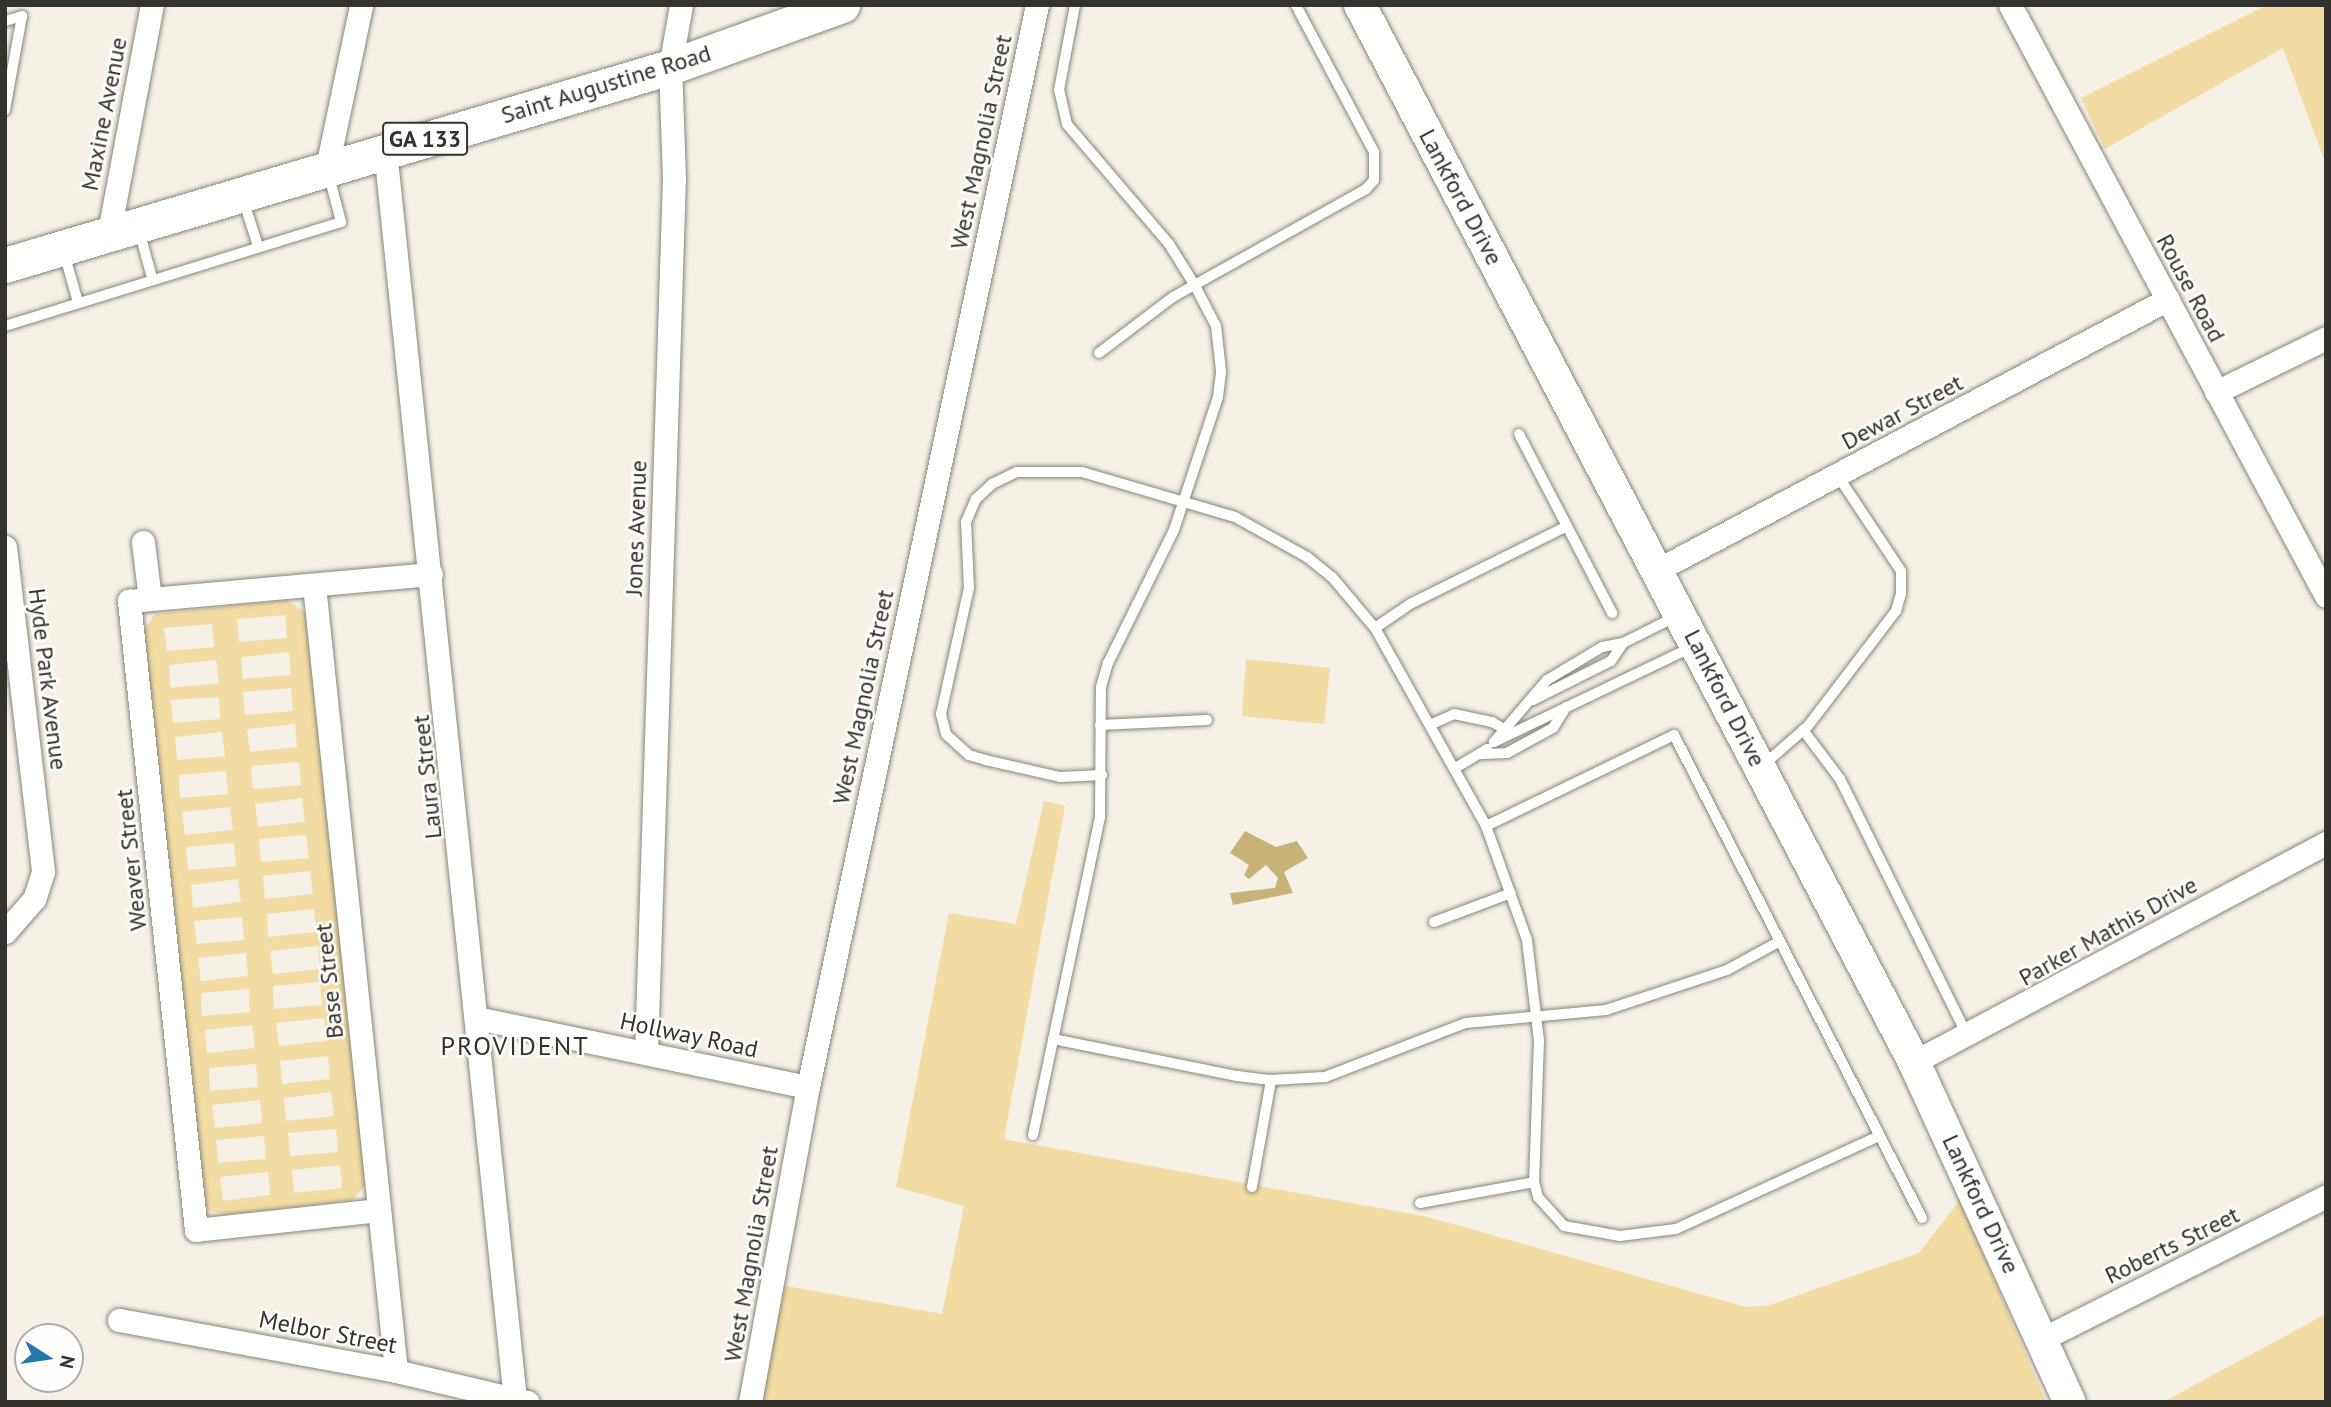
<!DOCTYPE html>
<style>
body{margin:0}
#map{position:relative;width:2331px;height:1407px;overflow:hidden;background:#f5f1e6;font-family:"PT Sans",sans-serif}
div>[style]{position:absolute}
[style*='--x']{left:calc(var(--x)*1px);top:calc(var(--y)*1px);width:calc(var(--w)*1px);rotate:calc(var(--a)*1deg)}
.green>*{inset:0;background:#f2dca3}
.water>*{inset:0;background:#c9b277}
.roads{filter:drop-shadow(0 0 2px #88847a) drop-shadow(0 0 2px #88847a)}
.lane>*{height:10px;margin:-5px;padding:0 5px;transform-origin:5px;border-radius:5px;background:#fff}
.street>*{height:23px;margin:-11.5px;padding:0 11.5px;transform-origin:11.5px;border-radius:11.5px;background:#fff}
.secondary>*{height:32px;margin:-16px;padding:0 16px;transform-origin:16px;border-radius:16px;background:#fff}
.primary>*{height:35px;margin:-17.5px;padding:0 17.5px;transform-origin:17.5px;border-radius:17.5px;background:#fff}
span{translate:-50% -50%;white-space:nowrap;text-align:center;line-height:1.15;-webkit-text-stroke:5px #fffefc;paint-order:stroke}
.shield-label span{padding:2px 5px;background:#fffefc;border:2px solid;border-radius:5px;-webkit-text-stroke-width:0}
.shield-label{font-size:23px;color:#34322e;font-weight:700}
.street-label{font-size:24px;color:#34322e}
.neighbourhood-label{font-size:26px;color:#34322e;letter-spacing:2px}
.frame{position:absolute;inset:0;border:7px solid #34322e;pointer-events:none}
.north{position:absolute;left:14px;top:1323px;width:70px;height:70px;box-sizing:border-box;background:#fffefc;border:2px solid #aeacaa;border-radius:50%;rotate:102deg;font-size:19px;font-weight:700;line-height:28px;text-align:center;color:#34322e}
.north::after{content:'';display:block;margin:auto;width:24px;height:32px;background:#2478a8;clip-path:polygon(50% 0,100% 100%,50% 72%,0 100%)}
</style>
<div id="map">
<div class="green">
<div style="clip-path:polygon(2267px 5px,2326px 5px,2326px 165px,2283px 48px,2105px 149px,2081px 98px)"></div>
<div style="clip-path:polygon(evenodd,287px 600px,306px 613px,366px 1184px,353px 1200px,225px 1215px,209px 1210px,204px 1202px,143px 631px,155px 614px,287px 600px,285px 615px,287px 638px,239px 642px,237px 619px,285px 615px,287px 600px,212px 624px,214px 647px,167px 651px,164px 628px,212px 624px,287px 600px,289px 652px,291px 675px,243px 679px,241px 657px,289px 652px,287px 600px,216px 660px,219px 683px,171px 688px,169px 665px,216px 660px,287px 600px,291px 688px,293px 711px,245px 715px,243px 692px,291px 688px,287px 600px,219px 697px,220px 719px,173px 723px,171px 700px,219px 697px,287px 600px,295px 724px,297px 747px,250px 752px,247px 729px,295px 724px,287px 600px,222px 732px,225px 756px,177px 760px,175px 737px,222px 732px,287px 600px,299px 762px,301px 785px,253px 789px,251px 766px,299px 762px,287px 600px,226px 771px,228px 794px,180px 798px,179px 775px,226px 771px,287px 600px,302px 798px,305px 822px,258px 827px,255px 804px,302px 798px,287px 600px,230px 807px,233px 830px,185px 835px,182px 812px,230px 807px,287px 600px,306px 835px,309px 858px,261px 862px,259px 839px,306px 835px,287px 600px,234px 843px,236px 866px,188px 870px,186px 847px,234px 843px,287px 600px,310px 871px,313px 894px,265px 899px,263px 876px,310px 871px,287px 600px,238px 879px,241px 902px,193px 908px,191px 885px,238px 879px,287px 600px,314px 909px,316px 932px,268px 937px,267px 914px,314px 909px,287px 600px,242px 917px,244px 940px,197px 944px,194px 921px,242px 917px,287px 600px,318px 946px,320px 969px,273px 974px,270px 951px,318px 946px,287px 600px,246px 953px,248px 976px,201px 981px,198px 958px,246px 953px,287px 600px,320px 982px,322px 1005px,274px 1009px,273px 986px,320px 982px,287px 600px,249px 989px,250px 1012px,202px 1016px,201px 993px,249px 989px,287px 600px,324px 1018px,326px 1041px,279px 1046px,276px 1023px,324px 1018px,287px 600px,252px 1025px,255px 1048px,207px 1053px,205px 1030px,252px 1025px,287px 600px,328px 1056px,330px 1079px,282px 1084px,280px 1061px,328px 1056px,287px 600px,256px 1064px,258px 1087px,210px 1091px,209px 1068px,256px 1064px,287px 600px,331px 1092px,334px 1116px,286px 1121px,284px 1098px,331px 1092px,287px 600px,260px 1100px,262px 1123px,215px 1128px,212px 1105px,260px 1100px,287px 600px,336px 1129px,338px 1152px,290px 1156px,288px 1133px,336px 1129px,287px 600px,264px 1136px,266px 1159px,218px 1163px,216px 1140px,264px 1136px,287px 600px,340px 1165px,342px 1188px,294px 1193px,292px 1170px,340px 1165px,287px 600px,268px 1172px,270px 1195px,223px 1201px,220px 1177px,268px 1172px)"></div>
<div style="clip-path:polygon(1246px 659px,1330px 668px,1324px 724px,1242px 716px)"></div>
<div style="clip-path:polygon(1044px 801px,1065px 806px,1004px 1139px,1428px 1217px,1746px 1307px,1767px 1306px,1919px 1253px,1960px 1200px,2046px 1402px,760px 1402px,781px 1285px,942px 1314px,964px 1206px,896px 1187px,949px 913px,1016px 924px)"></div>
<div style="clip-path:polygon(2326px 1314px,2326px 1402px,2163px 1402px)"></div>
</div>
<div class="water">
<div style="clip-path:polygon(1245px 831px,1276px 847px,1297px 841px,1308px 858px,1284px 872px,1293px 893px,1233px 905px,1230px 893px,1275px 888px,1278px 878px,1266px 865px,1249px 879px,1244px 875px,1249px 865px,1230px 853px)"></div>
</div>
<div class="roads">
<div class="lane">
<div style="--x:5;--y:21;--w:18;--a:-16"></div>
<div style="--x:22;--y:16;--w:96;--a:100.3"></div>
<div style="--x:243;--y:199;--w:49;--a:72.3"></div>
<div style="--x:139;--y:230;--w:50;--a:74.8"></div>
<div style="--x:64;--y:253;--w:51;--a:74.1"></div>
<div style="--x:5;--y:326;--w:352;--a:-17.2"></div>
<div style="--x:341;--y:222;--w:52;--a:-104.6"></div>
<div style="--x:1099;--y:353;--w:93;--a:-37.1"></div>
<div style="--x:1173;--y:297;--w:221;--a:-29.2"></div>
<div style="--x:1366;--y:189;--w:12;--a:-48"></div>
<div style="--x:1374;--y:180;--w:28;--a:-90"></div>
<div style="--x:1374;--y:152;--w:166;--a:-118"></div>
<div style="--x:1519;--y:434;--w:202;--a:62.5"></div>
<div style="--x:1677;--y:616;--w:60;--a:153.4"></div>
<div style="--x:1623;--y:643;--w:21;--a:169"></div>
<div style="--x:1602;--y:647;--w:64;--a:149"></div>
<div style="--x:1547;--y:680;--w:82;--a:130.5"></div>
<div style="--x:1494;--y:742;--w:222;--a:-25.6"></div>
<div style="--x:1375;--y:628;--w:42;--a:-34.4"></div>
<div style="--x:1410;--y:604;--w:175;--a:-26.4"></div>
<div style="--x:1533;--y:700;--w:87;--a:-26.6"></div>
<div style="--x:1611;--y:661;--w:22;--a:-56"></div>
<div style="--x:1432;--y:724;--w:24;--a:-24"></div>
<div style="--x:1454;--y:714;--w:39;--a:12"></div>
<div style="--x:1492;--y:722;--w:14;--a:30"></div>
<div style="--x:1100;--y:725;--w:107;--a:-2.7"></div>
<div style="--x:1803;--y:730;--w:61;--a:52.9"></div>
<div style="--x:1840;--y:779;--w:286;--a:63.6"></div>
<div style="--x:1482;--y:754;--w:25;--a:-2"></div>
<div style="--x:1507;--y:753;--w:52;--a:-28.5"></div>
<div style="--x:1553;--y:728;--w:25;--a:-58"></div>
<div style="--x:1457;--y:767;--w:35;--a:-31"></div>
<div style="--x:1761;--y:767;--w:62;--a:-41.1"></div>
<div style="--x:1808;--y:726;--w:145;--a:-52.6"></div>
<div style="--x:1896;--y:611;--w:18;--a:-74"></div>
<div style="--x:1901;--y:594;--w:23;--a:-90"></div>
<div style="--x:1901;--y:571;--w:114;--a:-123.6"></div>
<div style="--x:1102;--y:775;--w:42;--a:177.3"></div>
<div style="--x:1060;--y:777;--w:76;--a:-167.1"></div>
<div style="--x:986;--y:760;--w:18;--a:-164"></div>
<div style="--x:969;--y:755;--w:31;--a:-138"></div>
<div style="--x:946;--y:734;--w:21;--a:-104"></div>
<div style="--x:941;--y:714;--w:129;--a:-77.5"></div>
<div style="--x:969;--y:588;--w:66;--a:-92.6"></div>
<div style="--x:966;--y:522;--w:25;--a:-67"></div>
<div style="--x:976;--y:499;--w:22;--a:-43"></div>
<div style="--x:992;--y:484;--w:28;--a:-26"></div>
<div style="--x:1017;--y:472;--w:65;--a:0"></div>
<div style="--x:1082;--y:472;--w:159;--a:16.4"></div>
<div style="--x:1235;--y:517;--w:82;--a:29.1"></div>
<div style="--x:1307;--y:557;--w:32;--a:39"></div>
<div style="--x:1332;--y:577;--w:67;--a:49.9"></div>
<div style="--x:1375;--y:628;--w:227;--a:60.7"></div>
<div style="--x:1486;--y:826;--w:121;--a:70.2"></div>
<div style="--x:1527;--y:940;--w:101;--a:83.2"></div>
<div style="--x:1539;--y:1040;--w:142;--a:92"></div>
<div style="--x:1534;--y:1182;--w:16;--a:75"></div>
<div style="--x:1538;--y:1197;--w:39;--a:48"></div>
<div style="--x:1564;--y:1226;--w:57;--a:10.1"></div>
<div style="--x:1620;--y:1236;--w:56;--a:-7.1"></div>
<div style="--x:1676;--y:1229;--w:223;--a:-24.6"></div>
<div style="--x:1486;--y:826;--w:209;--a:-25.8"></div>
<div style="--x:1674;--y:735;--w:543;--a:62.82"></div>
<div style="--x:1434;--y:922;--w:82;--a:-20.6"></div>
<div style="--x:1053;--y:1039;--w:188;--a:11.4"></div>
<div style="--x:1237;--y:1076;--w:34;--a:7"></div>
<div style="--x:1271;--y:1080;--w:54;--a:-3.2"></div>
<div style="--x:1325;--y:1077;--w:151;--a:-21"></div>
<div style="--x:1466;--y:1023;--w:141;--a:-5.3"></div>
<div style="--x:1606;--y:1010;--w:127;--a:-18.3"></div>
<div style="--x:1727;--y:970;--w:60;--a:-28.7"></div>
<div style="--x:1033;--y:1135;--w:325;--a:-78.1"></div>
<div style="--x:1100;--y:817;--w:130;--a:-89.6"></div>
<div style="--x:1101;--y:687;--w:25;--a:-74"></div>
<div style="--x:1108;--y:663;--w:148;--a:-63.6"></div>
<div style="--x:1174;--y:530;--w:140;--a:-71.7"></div>
<div style="--x:1218;--y:397;--w:26;--a:-83"></div>
<div style="--x:1221;--y:371;--w:45;--a:-96.3"></div>
<div style="--x:1216;--y:326;--w:47;--a:-117.6"></div>
<div style="--x:1194;--y:284;--w:47;--a:-122"></div>
<div style="--x:1169;--y:244;--w:157;--a:-130.4"></div>
<div style="--x:1067;--y:124;--w:35;--a:-103"></div>
<div style="--x:1059;--y:90;--w:86;--a:-79.3"></div>
<div style="--x:1252;--y:1187;--w:109;--a:-79.9"></div>
<div style="--x:1420;--y:1203;--w:116;--a:-10.4"></div>
</div>
<div class="street">
<div style="--x:2010;--y:5;--w:670;--a:61.87"></div>
<div style="--x:385;--y:150;--w:1256;--a:84.06"></div>
<div style="--x:327;--y:167;--w:166;--a:-78.1"></div>
<div style="--x:109;--y:232;--w:231;--a:-79.3"></div>
<div style="--x:2216;--y:392;--w:123;--a:-26.1"></div>
<div style="--x:143;--y:542;--w:57;--a:83"></div>
<div style="--x:5;--y:547;--w:327;--a:83.3"></div>
<div style="--x:43;--y:872;--w:28;--a:108"></div>
<div style="--x:34;--y:899;--w:44;--a:131.3"></div>
<div style="--x:1659;--y:569;--w:576;--a:-27.94"></div>
<div style="--x:314;--y:585;--w:790;--a:84.04"></div>
<div style="--x:477;--y:1018;--w:338;--a:11.8"></div>
<div style="--x:646;--y:1053;--w:874;--a:-88.17"></div>
<div style="--x:674;--y:179;--w:112;--a:-92"></div>
<div style="--x:670;--y:67;--w:63;--a:-79.9"></div>
<div style="--x:1914;--y:1062;--w:467;--a:-28"></div>
<div style="--x:379;--y:1210;--w:184;--a:173.8"></div>
<div style="--x:196;--y:1230;--w:633;--a:-96.08"></div>
<div style="--x:129;--y:601;--w:303;--a:-5.1"></div>
<div style="--x:119;--y:1320;--w:282;--a:10.4"></div>
<div style="--x:396;--y:1371;--w:135;--a:13.3"></div>
<div style="--x:2042;--y:1339;--w:318;--a:-26.7"></div>
<div style="--x:750;--y:1402;--w:320;--a:-79.6"></div>
<div style="--x:808;--y:1087;--w:1106;--a:-78.05"></div>
</div>
<div class="secondary">
<div style="--x:1360;--y:5;--w:1193;--a:62.34"></div>
<div style="--x:1914;--y:1062;--w:374;--a:65.4"></div>
</div>
<div class="primary">
<div style="--x:5;--y:265;--w:694;--a:-16.58"></div>
<div style="--x:670;--y:67;--w:183;--a:-19.8"></div>
</div>
</div>
<div class="shield-label">
<span style="left:425px;top:139px">GA 133</span>
</div>
<div class="street-label">
<span style="left:606px;top:84px;rotate:-17deg">Saint Augustine Road</span>
<span style="left:104px;top:114px;rotate:-79deg">Maxine Avenue</span>
<span style="left:981px;top:142px;rotate:-78deg">West Magnolia Street</span>
<span style="left:1461px;top:197px;rotate:62deg">Lankford Drive</span>
<span style="left:2191px;top:288px;rotate:62deg">Rouse Road</span>
<span style="left:1902px;top:412px;rotate:-28deg">Dewar Street</span>
<span style="left:636px;top:528px;rotate:-88deg">Jones Avenue</span>
<span style="left:48px;top:679px;rotate:83deg">Hyde Park Avenue</span>
<span style="left:863px;top:697px;rotate:-78deg">West Magnolia Street</span>
<span style="left:1725px;top:698px;rotate:63deg">Lankford Drive</span>
<span style="left:427px;top:777px;rotate:-96deg">Laura Street</span>
<span style="left:131px;top:860px;rotate:-96deg">Weaver Street</span>
<span style="left:2108px;top:931px;rotate:-29deg">Parker Mathis Drive</span>
<span style="left:329px;top:981px;rotate:-96deg">Base Street</span>
<span style="left:689px;top:1035px;rotate:12deg">Hollway Road</span>
<span style="left:1981px;top:1204px;rotate:65deg">Lankford Drive</span>
<span style="left:2172px;top:1245px;rotate:-26deg">Roberts Street</span>
<span style="left:751px;top:1254px;rotate:-80deg">West Magnolia Street</span>
<span style="left:328px;top:1332px;rotate:11deg">Melbor Street</span>
</div>
<div class="neighbourhood-label">
<span style="left:515px;top:1046px">PROVIDENT</span>
</div>
<div class="frame"></div>
<div class="north">N</div>
</div>
